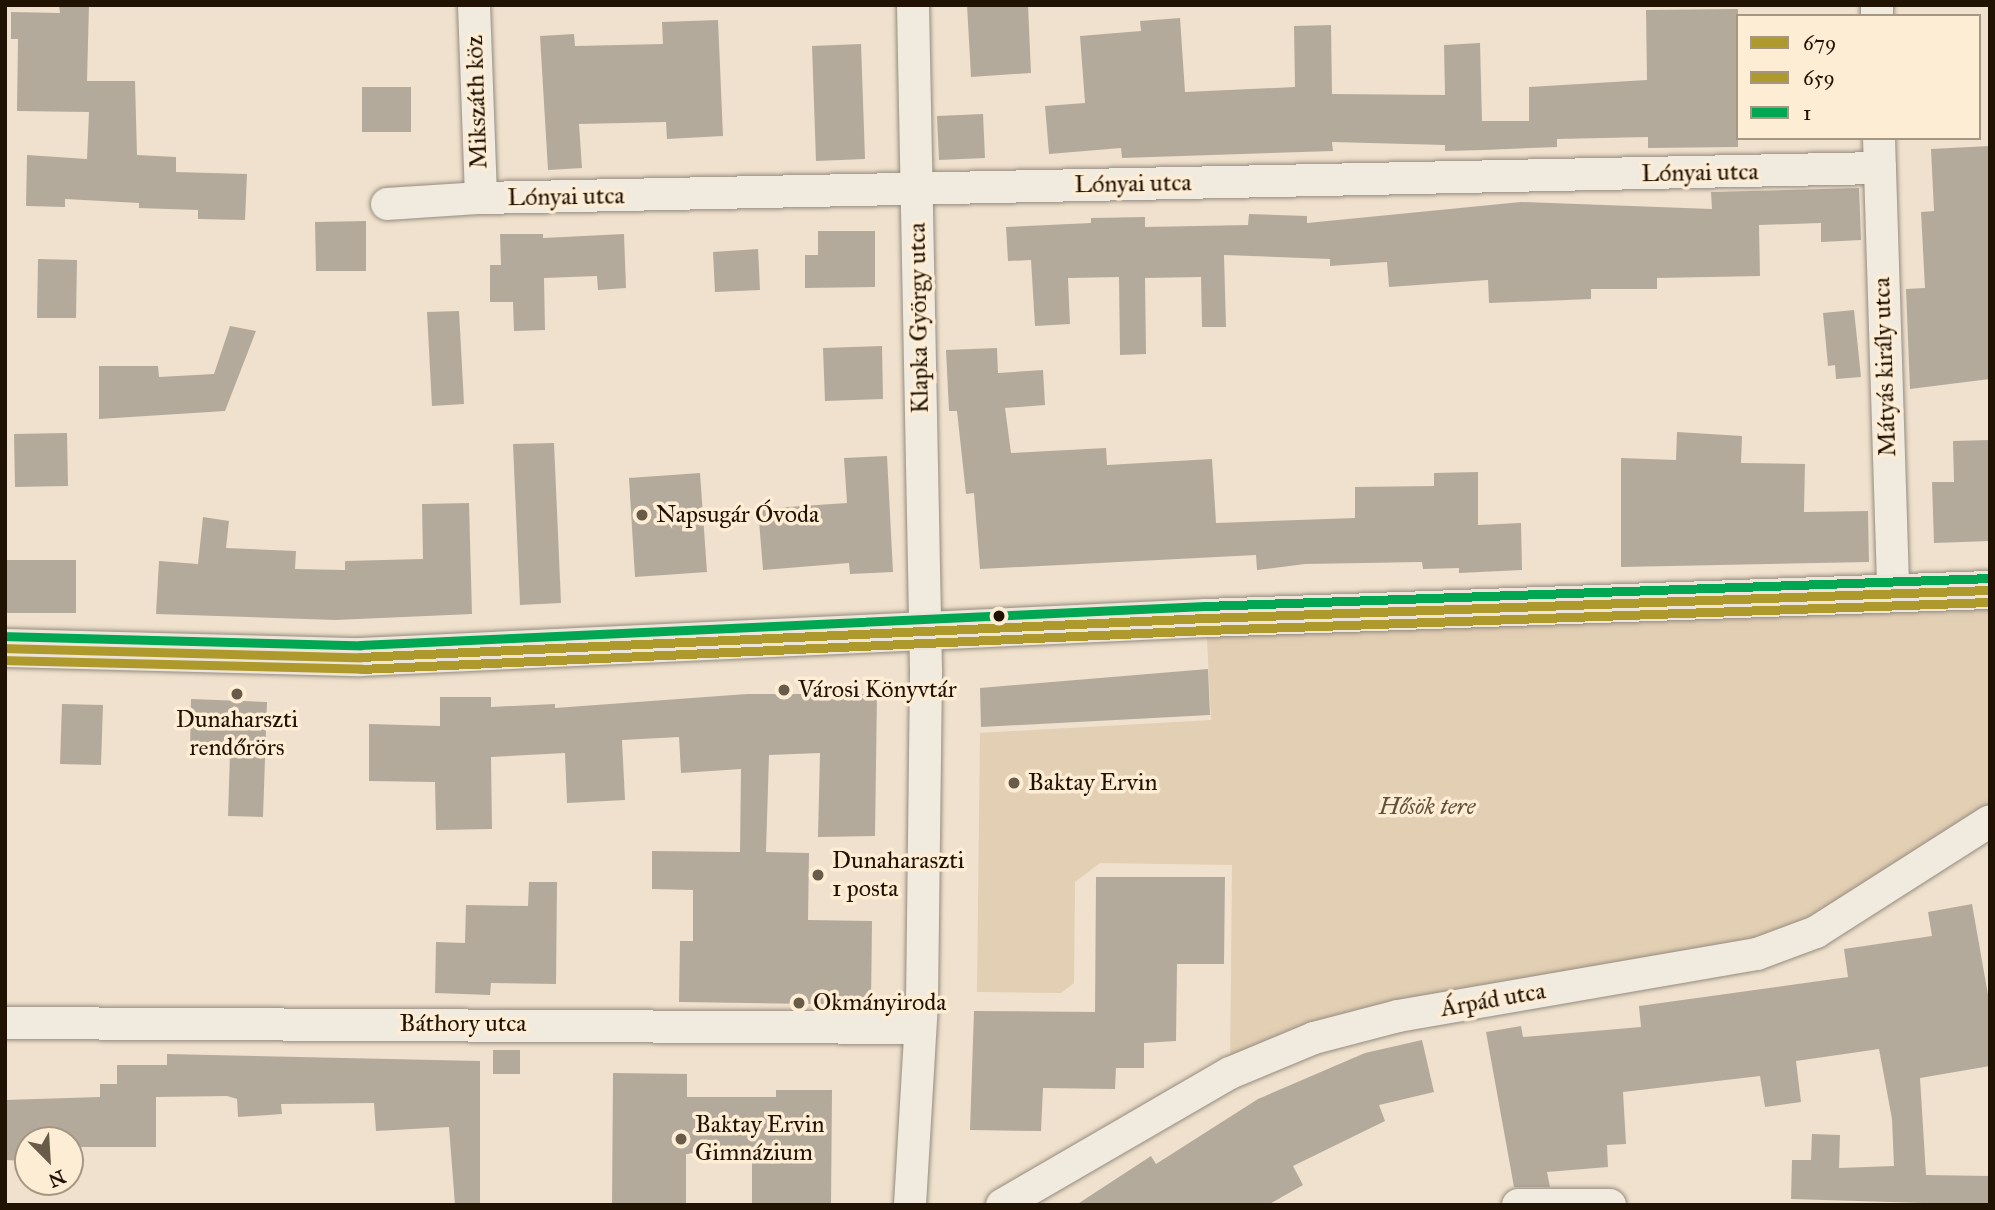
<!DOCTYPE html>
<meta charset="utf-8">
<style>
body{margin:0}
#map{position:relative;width:1995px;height:1210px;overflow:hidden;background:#efe1cd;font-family:"IM FELL Great Primer",serif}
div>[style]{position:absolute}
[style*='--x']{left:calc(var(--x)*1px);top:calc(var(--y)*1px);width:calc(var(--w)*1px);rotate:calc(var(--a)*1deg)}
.green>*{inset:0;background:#e2cfb4}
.building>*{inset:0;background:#b4aa9c}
.roads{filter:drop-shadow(0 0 2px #958b7e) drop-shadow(0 0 2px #958b7e)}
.minor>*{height:32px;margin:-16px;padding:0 16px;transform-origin:16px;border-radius:16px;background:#f1eadf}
.major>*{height:38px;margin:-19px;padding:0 19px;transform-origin:19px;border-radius:19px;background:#eee5da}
.bus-1>*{height:9px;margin:-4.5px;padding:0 4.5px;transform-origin:4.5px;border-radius:4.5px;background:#ae992d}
.bus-2>*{height:9px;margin:-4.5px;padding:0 4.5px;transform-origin:4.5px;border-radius:4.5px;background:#ae992d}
.bus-3>*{height:9px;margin:-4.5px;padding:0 4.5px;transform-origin:4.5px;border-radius:4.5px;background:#00a651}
.dots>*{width:19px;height:19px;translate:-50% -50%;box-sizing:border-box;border:4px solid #feedd5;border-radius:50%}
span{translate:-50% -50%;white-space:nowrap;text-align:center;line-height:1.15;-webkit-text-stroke:7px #feedd5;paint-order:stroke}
.street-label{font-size:24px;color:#201303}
.poi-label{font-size:24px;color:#201303}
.left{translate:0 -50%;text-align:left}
.park-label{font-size:24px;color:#60503a;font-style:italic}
.frame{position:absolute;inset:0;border:7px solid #201303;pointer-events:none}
.legend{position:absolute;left:1736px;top:14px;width:245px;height:126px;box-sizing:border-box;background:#feedd5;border:2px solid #a59681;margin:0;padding:9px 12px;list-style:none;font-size:21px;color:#201303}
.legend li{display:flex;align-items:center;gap:14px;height:35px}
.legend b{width:35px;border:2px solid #a59681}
.north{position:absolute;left:14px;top:1126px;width:70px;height:70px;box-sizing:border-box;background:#feedd5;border:2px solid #a59681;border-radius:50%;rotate:156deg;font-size:19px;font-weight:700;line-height:28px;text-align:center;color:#201303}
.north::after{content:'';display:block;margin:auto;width:24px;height:32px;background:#685b4a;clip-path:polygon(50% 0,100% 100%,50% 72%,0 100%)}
</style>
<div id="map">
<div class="green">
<div style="clip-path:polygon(1990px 575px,1990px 821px,1816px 932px,1398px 1016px,1230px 1073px,1232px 865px,1100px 863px,1075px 882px,1074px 983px,1061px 993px,977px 992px,980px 733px,1211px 720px,1206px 618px)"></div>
</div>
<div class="building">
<div style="clip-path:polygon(59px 5px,89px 5px,87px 81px,135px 81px,137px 155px,176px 157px,176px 172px,247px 174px,245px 220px,198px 219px,198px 210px,139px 208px,139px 203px,65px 199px,65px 207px,26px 206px,27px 155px,87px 159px,89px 112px,17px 111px,18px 39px,11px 39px,11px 12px,60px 13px)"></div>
<div style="clip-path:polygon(967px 5px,1028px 5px,1031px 73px,971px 77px)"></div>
<div style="clip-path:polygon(1738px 9px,1738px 147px,1648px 148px,1648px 137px,1557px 139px,1557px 147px,1483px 150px,1445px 151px,1445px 145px,1332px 142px,1333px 151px,1122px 158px,1121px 148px,1049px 154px,1045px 106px,1085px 103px,1080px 36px,1141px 31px,1140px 21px,1180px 18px,1185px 92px,1295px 87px,1294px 26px,1331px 25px,1332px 94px,1445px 95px,1444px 45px,1480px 43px,1482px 121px,1529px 121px,1529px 87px,1647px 80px,1646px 10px)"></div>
<div style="clip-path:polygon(718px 20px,723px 136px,667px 139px,666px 122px,579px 124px,582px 168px,548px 170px,540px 36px,574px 34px,575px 46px,663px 44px,662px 22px)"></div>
<div style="clip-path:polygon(861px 44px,865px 159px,816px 161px,812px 46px)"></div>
<div style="clip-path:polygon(362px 87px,411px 87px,411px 132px,362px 132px)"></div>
<div style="clip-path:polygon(983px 114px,985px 158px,939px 160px,937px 116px)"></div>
<div style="clip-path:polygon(1990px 146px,1990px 379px,1910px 389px,1906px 289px,1925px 288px,1921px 212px,1934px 211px,1931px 149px)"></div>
<div style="clip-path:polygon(1859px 188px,1861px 240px,1821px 242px,1821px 223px,1759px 225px,1760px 276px,1657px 278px,1657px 289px,1591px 289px,1591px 299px,1489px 303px,1488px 280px,1389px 287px,1387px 262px,1330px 266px,1330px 259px,1224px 255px,1226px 327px,1202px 327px,1201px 277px,1145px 278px,1146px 354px,1120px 355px,1119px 277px,1068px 278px,1070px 324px,1035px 326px,1031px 260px,1008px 261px,1006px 227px,1091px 223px,1091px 218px,1145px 217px,1145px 227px,1248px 225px,1249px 214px,1307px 216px,1307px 223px,1521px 202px,1712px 209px,1711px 192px)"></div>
<div style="clip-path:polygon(366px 221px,366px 271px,316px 271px,315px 222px)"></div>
<div style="clip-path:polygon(818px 231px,875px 231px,875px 287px,805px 288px,805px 255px,818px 255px)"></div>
<div style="clip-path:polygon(500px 234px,543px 234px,543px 238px,624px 234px,626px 288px,598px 290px,597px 276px,544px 278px,545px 330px,514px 331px,513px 302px,490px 302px,490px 265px,501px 265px)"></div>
<div style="clip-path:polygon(758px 249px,760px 290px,715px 292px,713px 252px)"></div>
<div style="clip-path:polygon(38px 259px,77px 260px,76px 318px,37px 318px)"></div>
<div style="clip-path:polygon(1854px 310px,1861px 377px,1836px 379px,1835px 365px,1828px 366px,1823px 313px)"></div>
<div style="clip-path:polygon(459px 311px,464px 404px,432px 406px,427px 312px)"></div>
<div style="clip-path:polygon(230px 326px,256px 331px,225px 411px,99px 419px,99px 366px,158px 366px,159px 377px,214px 374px)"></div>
<div style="clip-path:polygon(882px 346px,883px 399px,825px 401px,823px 348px)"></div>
<div style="clip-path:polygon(997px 348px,998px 373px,1043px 370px,1045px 405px,1005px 408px,1011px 453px,1106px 448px,1107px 465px,1212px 459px,1216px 523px,1355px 518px,1355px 487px,1434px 486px,1434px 473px,1478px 472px,1478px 525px,1521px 523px,1522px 570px,1459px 573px,1459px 568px,1423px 569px,1422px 562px,1305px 564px,1257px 570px,1256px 555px,980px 569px,974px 493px,966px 494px,957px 411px,949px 411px,946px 350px)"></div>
<div style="clip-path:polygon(1677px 432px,1742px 436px,1741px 463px,1805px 464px,1804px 512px,1868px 511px,1869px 562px,1621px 567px,1621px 458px,1676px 460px)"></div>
<div style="clip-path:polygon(67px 433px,68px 486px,15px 487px,14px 434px)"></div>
<div style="clip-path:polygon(1990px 440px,1990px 541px,1934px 543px,1932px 482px,1954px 482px,1953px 441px)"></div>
<div style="clip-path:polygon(554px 443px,561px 603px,520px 605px,513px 444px)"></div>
<div style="clip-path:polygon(887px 456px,893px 572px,850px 574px,849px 563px,763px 570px,758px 509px,847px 503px,844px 458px)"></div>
<div style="clip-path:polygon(700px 473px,707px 572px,635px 577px,629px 478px)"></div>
<div style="clip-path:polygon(469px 503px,472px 614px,335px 620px,156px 614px,159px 561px,198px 564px,203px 517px,229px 521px,226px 548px,296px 551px,295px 569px,345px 570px,345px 561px,423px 559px,422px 504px)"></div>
<div style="clip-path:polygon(5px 560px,76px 560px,76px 613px,5px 613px)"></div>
<div style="clip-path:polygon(1208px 669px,1210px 715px,981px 727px,980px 688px)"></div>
<div style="clip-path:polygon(747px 694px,877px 694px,875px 836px,818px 837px,820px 753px,769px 755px,766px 852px,809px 853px,808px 920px,872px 921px,871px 1005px,679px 1002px,680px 941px,693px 941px,693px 890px,652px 889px,652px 851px,740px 852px,741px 769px,681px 773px,679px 737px,622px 740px,625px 800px,567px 803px,565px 753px,491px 757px,492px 829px,436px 830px,435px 782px,369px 781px,369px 724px,440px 726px,440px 697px,491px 697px,491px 707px,555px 704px,555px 708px)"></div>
<div style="clip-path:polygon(191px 699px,267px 702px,263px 817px,228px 816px,230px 754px,190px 753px)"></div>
<div style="clip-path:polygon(62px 704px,103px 705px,101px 765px,60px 764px)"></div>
<div style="clip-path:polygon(1096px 877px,1225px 877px,1224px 964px,1177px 964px,1176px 1041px,1144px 1043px,1144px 1068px,1116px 1068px,1115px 1089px,1043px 1088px,1041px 1131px,970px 1130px,974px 1011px,1095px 1012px)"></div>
<div style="clip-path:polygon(529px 882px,557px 882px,556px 984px,491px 983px,490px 995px,435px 993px,436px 942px,465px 943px,466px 905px,528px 906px)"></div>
<div style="clip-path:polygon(1972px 904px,1990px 1006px,1990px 1066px,1920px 1078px,1926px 1175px,1990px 1176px,1990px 1205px,1791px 1199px,1792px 1160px,1811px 1160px,1812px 1134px,1840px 1135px,1839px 1168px,1894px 1166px,1892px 1119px,1879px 1049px,1796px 1061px,1801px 1102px,1765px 1107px,1760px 1076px,1623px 1092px,1626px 1144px,1607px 1145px,1608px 1167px,1547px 1172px,1550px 1187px,1514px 1187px,1486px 1032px,1521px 1026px,1523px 1037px,1641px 1027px,1639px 1006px,1848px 977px,1844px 949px,1932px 936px,1928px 912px)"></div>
<div style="clip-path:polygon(1422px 1040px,1434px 1092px,1379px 1105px,1385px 1121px,1293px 1166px,1303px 1185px,1268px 1205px,1076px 1205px,1151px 1156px,1156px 1164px,1258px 1099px,1365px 1053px)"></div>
<div style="clip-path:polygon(493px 1050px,520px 1050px,520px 1074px,493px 1074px)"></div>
<div style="clip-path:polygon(167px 1054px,480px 1061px,480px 1205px,455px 1205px,449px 1127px,376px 1131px,374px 1103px,281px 1104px,282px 1114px,238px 1117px,237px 1099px,227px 1096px,156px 1097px,156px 1147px,75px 1147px,75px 1170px,70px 1170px,70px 1140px,28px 1140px,28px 1161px,5px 1160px,5px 1100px,100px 1097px,100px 1084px,117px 1084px,117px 1065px,167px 1065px)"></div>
<div style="clip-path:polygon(613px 1073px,687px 1074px,687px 1097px,776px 1097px,776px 1090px,832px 1090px,831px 1204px,752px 1205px,752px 1154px,686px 1154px,686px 1205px,612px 1205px)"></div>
</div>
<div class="roads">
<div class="minor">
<div style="--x:474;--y:5;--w:193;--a:87.9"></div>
<div style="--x:1877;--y:5;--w:11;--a:90"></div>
<div style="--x:1879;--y:138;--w:457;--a:88.2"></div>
<div style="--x:387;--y:204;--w:94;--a:-3.7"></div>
<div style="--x:481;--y:198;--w:1399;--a:-1.23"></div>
<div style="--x:5;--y:1023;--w:915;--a:0.31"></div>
<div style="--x:910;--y:1205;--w:204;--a:-86.6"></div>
<div style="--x:922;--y:1001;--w:331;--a:-89.3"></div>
<div style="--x:926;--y:670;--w:665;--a:-91.12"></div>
<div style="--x:1002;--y:1205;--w:263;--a:-30.1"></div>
<div style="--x:1230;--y:1073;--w:91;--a:-22.6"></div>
<div style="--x:1314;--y:1038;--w:87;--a:-14.7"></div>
<div style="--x:1398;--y:1016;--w:364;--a:-9.8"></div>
<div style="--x:1757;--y:954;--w:63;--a:-20.4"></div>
<div style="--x:1816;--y:932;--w:206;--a:-32.5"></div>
<div style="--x:1518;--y:1205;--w:92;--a:0"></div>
</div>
<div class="major">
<div style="--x:5;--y:648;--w:355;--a:1.5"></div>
<div style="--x:360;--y:657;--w:847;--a:-2.64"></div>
<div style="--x:1206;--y:618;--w:784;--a:-2.05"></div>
</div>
</div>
<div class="bus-1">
<div style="--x:5;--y:648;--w:355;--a:1.5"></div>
<div style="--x:360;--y:657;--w:847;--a:-2.64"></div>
<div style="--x:1206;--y:618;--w:784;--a:-2.05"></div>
</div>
<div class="bus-2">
<div style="--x:5;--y:660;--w:356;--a:1.4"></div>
<div style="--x:361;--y:669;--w:847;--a:-2.64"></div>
<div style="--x:1207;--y:630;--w:784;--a:-2.05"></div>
</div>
<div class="bus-3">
<div style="--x:5;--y:636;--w:355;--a:1.5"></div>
<div style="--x:360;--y:645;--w:846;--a:-2.64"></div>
<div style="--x:1205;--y:606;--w:785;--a:-2.04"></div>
</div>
<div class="dots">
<div style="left:642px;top:515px;background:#685b4a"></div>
<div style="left:999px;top:616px;background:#201303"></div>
<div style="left:784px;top:690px;background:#685b4a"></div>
<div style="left:237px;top:694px;background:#685b4a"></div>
<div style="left:1014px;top:783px;background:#685b4a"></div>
<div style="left:818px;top:875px;background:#685b4a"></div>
<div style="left:799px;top:1003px;background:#685b4a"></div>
<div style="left:681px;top:1139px;background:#685b4a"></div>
</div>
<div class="street-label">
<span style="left:477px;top:102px;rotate:-92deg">Mikszáth köz</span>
<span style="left:1700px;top:173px;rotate:-1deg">Lónyai utca</span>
<span style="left:1133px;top:184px;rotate:-1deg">Lónyai utca</span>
<span style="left:566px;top:197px;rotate:-1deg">Lónyai utca</span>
<span style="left:919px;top:318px;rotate:-91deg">Klapka György utca</span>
<span style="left:1885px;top:367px;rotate:-92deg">Mátyás király utca</span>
<span style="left:1493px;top:1000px;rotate:-10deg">Árpád utca</span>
<span style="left:463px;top:1024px">Báthory utca</span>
</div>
<div class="poi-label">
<span class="left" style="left:656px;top:515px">Napsugár Óvoda</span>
<span class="left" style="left:798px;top:690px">Városi Könyvtár</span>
<span style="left:237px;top:734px">Dunaharszti<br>rendőrörs</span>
<span class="left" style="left:1028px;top:783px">Baktay Ervin</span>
<span class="left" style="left:832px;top:875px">Dunaharaszti<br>1 posta</span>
<span class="left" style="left:813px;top:1003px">Okmányiroda</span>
<span class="left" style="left:695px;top:1139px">Baktay Ervin<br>Gimnázium</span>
</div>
<div class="park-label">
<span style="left:1427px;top:807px">Hősök tere</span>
</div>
<div class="frame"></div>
<ul class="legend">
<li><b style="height:9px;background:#ae992d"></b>679</li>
<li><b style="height:9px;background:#ae992d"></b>659</li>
<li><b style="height:9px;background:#00a651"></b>1</li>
</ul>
<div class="north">N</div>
</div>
